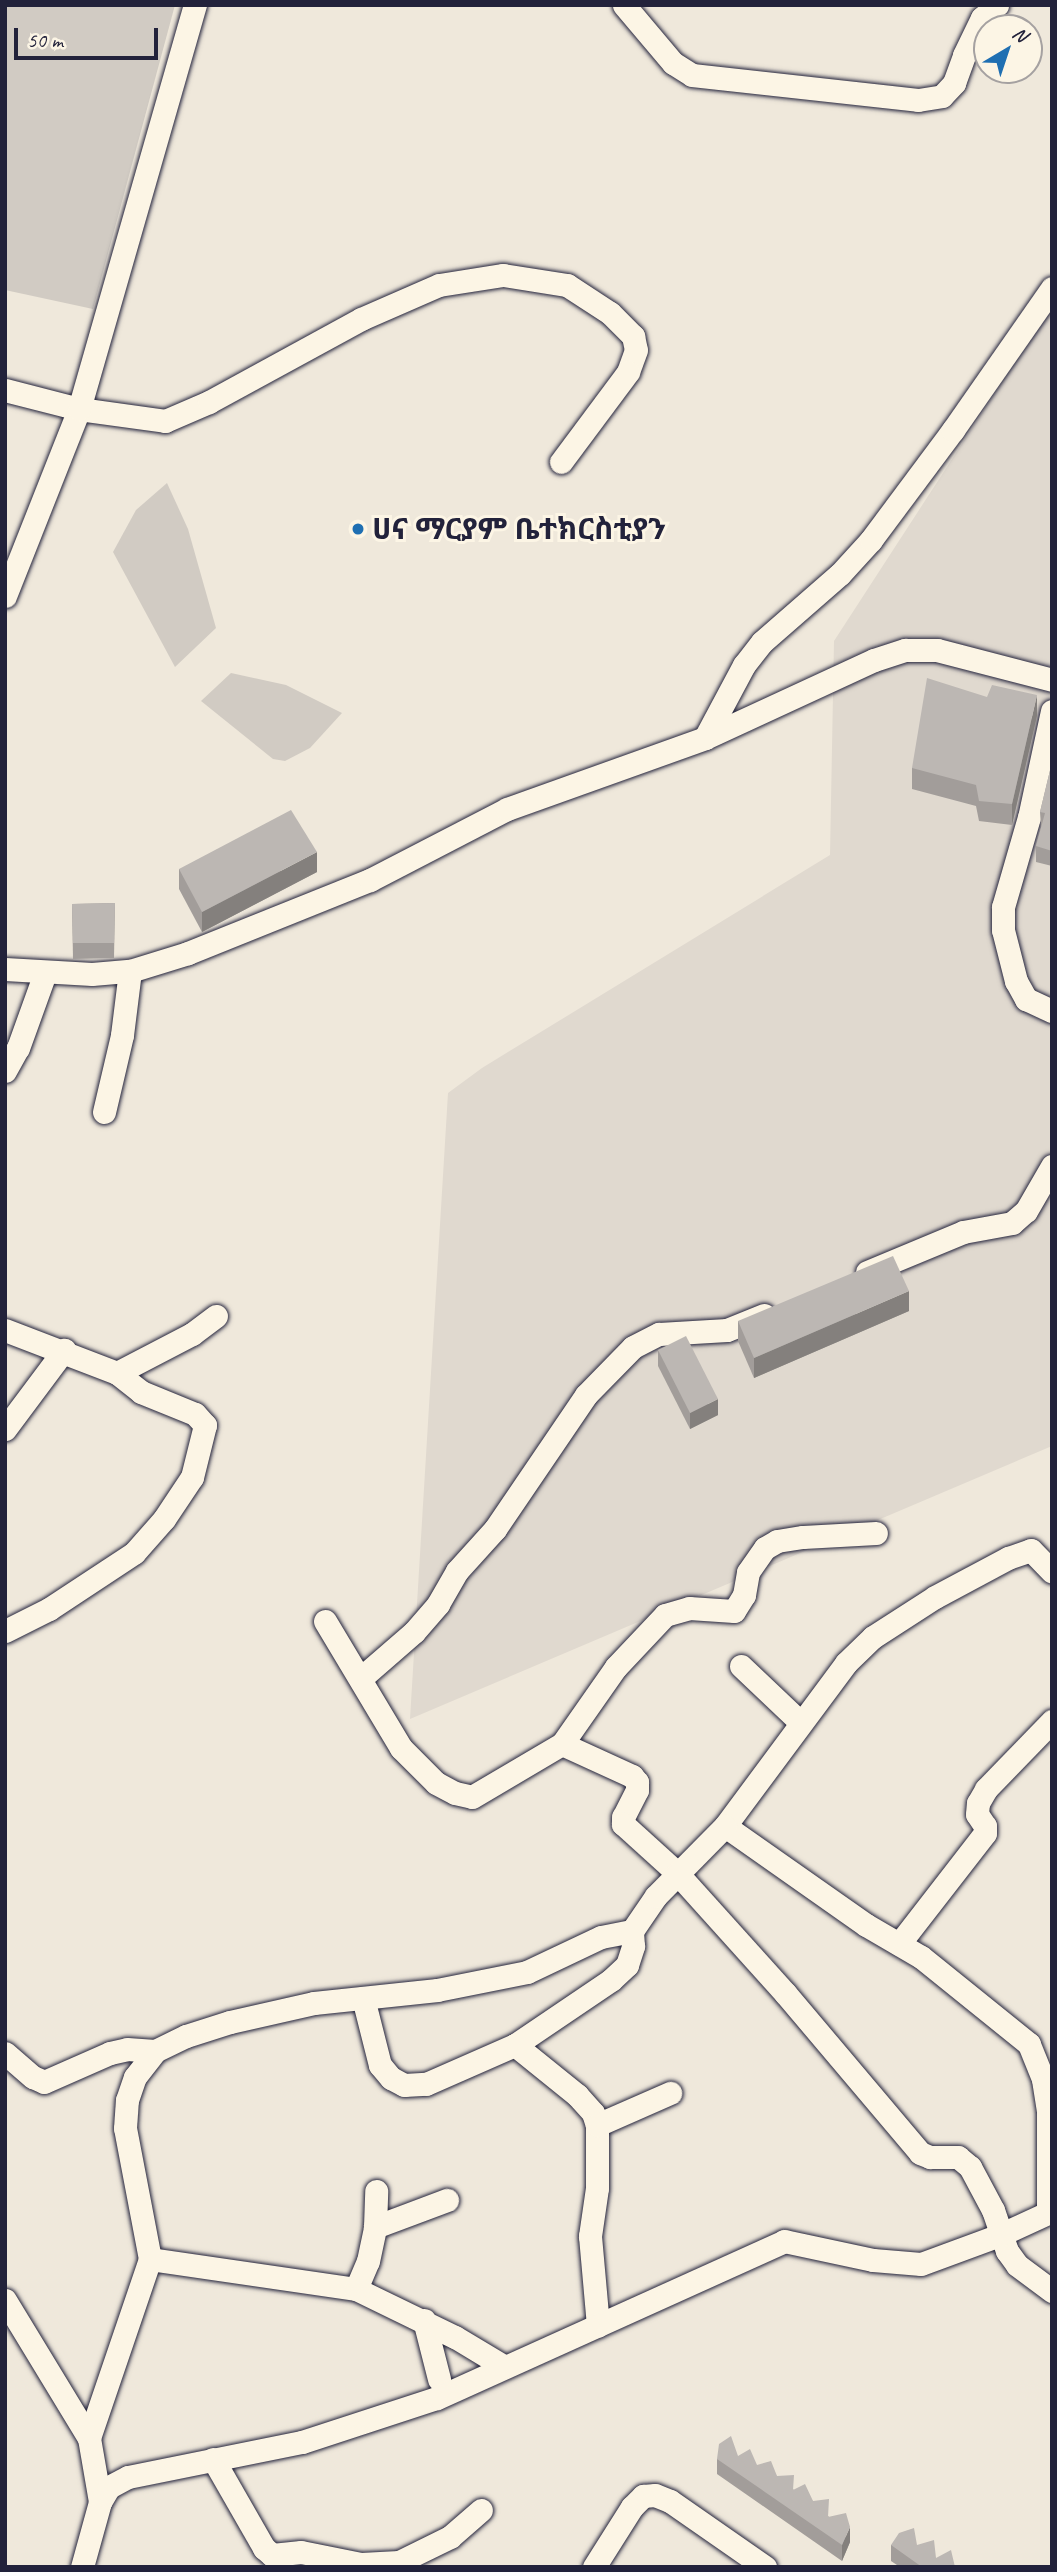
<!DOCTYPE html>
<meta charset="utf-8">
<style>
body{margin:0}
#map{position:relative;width:1057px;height:2572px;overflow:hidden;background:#efe8db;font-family:Caveat,"Noto Sans Ethiopic",sans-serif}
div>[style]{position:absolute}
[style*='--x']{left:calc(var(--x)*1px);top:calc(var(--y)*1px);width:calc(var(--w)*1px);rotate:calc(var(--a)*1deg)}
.built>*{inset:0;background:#e0d9cf}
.green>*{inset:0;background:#d1cbc3}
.roads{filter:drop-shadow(0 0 2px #22223b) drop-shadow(0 0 2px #22223b)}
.minor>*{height:23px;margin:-11.5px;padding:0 11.5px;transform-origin:11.5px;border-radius:11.5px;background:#fcf5e5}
.wall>*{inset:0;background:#a29d9a}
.shaded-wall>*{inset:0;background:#84807d}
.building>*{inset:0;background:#bcb7b3}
.dots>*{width:19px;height:19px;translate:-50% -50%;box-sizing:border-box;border:4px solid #fcf5e5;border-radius:50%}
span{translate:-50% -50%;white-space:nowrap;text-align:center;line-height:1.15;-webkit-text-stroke:6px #fcf5e5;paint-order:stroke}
.poi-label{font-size:30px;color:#22223b;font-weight:700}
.left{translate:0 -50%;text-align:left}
.frame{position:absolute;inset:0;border:7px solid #22223b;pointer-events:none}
.north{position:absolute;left:973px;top:14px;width:70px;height:70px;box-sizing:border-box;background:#fcf5e5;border:2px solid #a5a1a1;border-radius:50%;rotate:39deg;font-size:19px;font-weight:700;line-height:28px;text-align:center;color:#22223b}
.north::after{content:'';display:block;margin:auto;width:24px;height:32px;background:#1f6fb2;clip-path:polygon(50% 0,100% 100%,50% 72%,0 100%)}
.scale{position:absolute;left:14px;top:28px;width:144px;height:32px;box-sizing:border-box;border:4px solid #22223b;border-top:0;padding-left:9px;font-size:21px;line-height:24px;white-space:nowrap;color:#22223b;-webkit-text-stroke:5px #fcf5e5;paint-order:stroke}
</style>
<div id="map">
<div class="built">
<div style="clip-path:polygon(1052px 305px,1052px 1446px,410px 1719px,448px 1093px,482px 1068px,830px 855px,834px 641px)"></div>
</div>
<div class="green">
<div style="clip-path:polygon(5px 5px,175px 5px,93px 309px,5px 290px)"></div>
<div style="clip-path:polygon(167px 483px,188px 529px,216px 628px,175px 667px,113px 552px,136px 510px)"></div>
<div style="clip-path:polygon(231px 673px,286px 685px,342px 713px,310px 748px,285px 761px,273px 759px,201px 701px)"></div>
</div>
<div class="roads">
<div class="minor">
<div style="--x:624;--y:5;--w:76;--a:49.8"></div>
<div style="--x:673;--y:63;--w:22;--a:32"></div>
<div style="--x:692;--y:75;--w:227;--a:6.3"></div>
<div style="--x:918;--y:100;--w:24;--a:-9"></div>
<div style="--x:942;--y:96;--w:18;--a:-47"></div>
<div style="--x:954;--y:83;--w:30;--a:-70"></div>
<div style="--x:964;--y:55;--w:41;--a:-64.1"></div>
<div style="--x:982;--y:18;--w:20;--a:-41"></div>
<div style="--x:5;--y:390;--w:76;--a:14.4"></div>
<div style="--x:79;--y:409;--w:87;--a:7.9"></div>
<div style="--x:165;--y:421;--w:48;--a:-23.4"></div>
<div style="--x:209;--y:402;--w:173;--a:-28.6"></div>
<div style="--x:361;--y:319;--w:85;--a:-23.6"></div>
<div style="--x:439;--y:285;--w:65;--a:-8.9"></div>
<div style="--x:503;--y:275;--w:65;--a:8.9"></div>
<div style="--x:567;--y:285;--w:51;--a:33.1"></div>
<div style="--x:610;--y:313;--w:33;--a:45"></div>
<div style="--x:633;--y:336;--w:14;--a:78"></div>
<div style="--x:636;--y:350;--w:23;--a:110"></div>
<div style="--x:628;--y:372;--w:112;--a:126.7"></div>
<div style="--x:5;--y:596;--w:201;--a:-68.4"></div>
<div style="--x:79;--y:409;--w:420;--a:-74"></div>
<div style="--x:1052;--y:711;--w:108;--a:102.2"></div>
<div style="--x:1029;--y:817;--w:94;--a:106.1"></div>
<div style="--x:1003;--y:907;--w:23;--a:90"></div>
<div style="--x:1003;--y:930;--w:53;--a:75.7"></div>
<div style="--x:1016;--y:981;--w:21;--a:61"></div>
<div style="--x:1026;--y:999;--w:29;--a:25"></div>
<div style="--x:705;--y:738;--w:83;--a:-61.9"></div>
<div style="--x:744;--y:665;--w:29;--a:-52"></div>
<div style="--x:762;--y:642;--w:103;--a:-41.1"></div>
<div style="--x:840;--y:574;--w:46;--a:-47.6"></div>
<div style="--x:871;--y:540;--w:137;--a:-53.3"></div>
<div style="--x:953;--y:430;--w:173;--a:-55.1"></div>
<div style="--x:5;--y:969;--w:87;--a:3.3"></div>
<div style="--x:92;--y:974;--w:38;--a:-5"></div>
<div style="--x:130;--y:971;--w:61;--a:-17.2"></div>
<div style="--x:188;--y:953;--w:196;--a:-21.9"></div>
<div style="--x:370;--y:880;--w:154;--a:-27.4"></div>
<div style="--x:507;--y:809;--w:210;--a:-19.7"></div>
<div style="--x:705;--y:738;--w:186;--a:-24.8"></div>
<div style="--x:874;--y:660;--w:33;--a:-18"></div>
<div style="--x:905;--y:650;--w:32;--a:0"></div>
<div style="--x:937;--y:650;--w:119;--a:14.6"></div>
<div style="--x:5;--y:1071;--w:26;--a:-61"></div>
<div style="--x:18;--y:1048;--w:80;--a:-70.2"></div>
<div style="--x:104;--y:1112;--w:79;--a:-76.8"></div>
<div style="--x:122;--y:1035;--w:64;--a:-82.9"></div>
<div style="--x:867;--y:1272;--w:104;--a:-22.6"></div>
<div style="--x:963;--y:1232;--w:50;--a:-10.4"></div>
<div style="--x:1012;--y:1223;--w:18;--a:-41"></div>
<div style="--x:1026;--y:1211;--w:52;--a:-60"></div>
<div style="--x:5;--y:1330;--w:120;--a:21"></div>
<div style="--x:117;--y:1373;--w:31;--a:38"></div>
<div style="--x:141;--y:1392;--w:58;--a:22.2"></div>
<div style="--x:195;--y:1414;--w:15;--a:48"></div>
<div style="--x:205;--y:1425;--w:54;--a:104"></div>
<div style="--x:192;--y:1477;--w:50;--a:123.7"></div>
<div style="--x:164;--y:1519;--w:45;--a:131.4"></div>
<div style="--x:134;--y:1553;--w:102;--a:146.6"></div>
<div style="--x:49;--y:1609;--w:49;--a:153.4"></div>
<div style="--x:117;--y:1373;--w:85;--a:-27.5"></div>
<div style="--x:192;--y:1334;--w:30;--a:-37"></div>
<div style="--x:5;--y:1429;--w:99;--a:-53.2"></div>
<div style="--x:325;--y:1621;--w:148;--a:59.1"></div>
<div style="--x:401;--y:1748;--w:49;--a:45"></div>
<div style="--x:436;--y:1783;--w:21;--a:28"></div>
<div style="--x:455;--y:1793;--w:17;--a:13"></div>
<div style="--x:472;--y:1797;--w:104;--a:-30.5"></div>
<div style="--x:562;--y:1744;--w:94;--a:-55"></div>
<div style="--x:616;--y:1667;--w:71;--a:-46.7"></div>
<div style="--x:665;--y:1615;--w:25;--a:-16"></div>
<div style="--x:689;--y:1608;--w:45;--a:3.8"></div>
<div style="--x:734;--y:1611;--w:19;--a:-58"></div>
<div style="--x:744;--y:1595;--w:23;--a:-80"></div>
<div style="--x:748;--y:1572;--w:29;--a:-55"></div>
<div style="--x:765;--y:1548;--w:14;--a:-30"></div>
<div style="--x:777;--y:1541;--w:26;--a:-9"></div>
<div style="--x:803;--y:1537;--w:73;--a:-3.1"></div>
<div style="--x:741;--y:1666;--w:81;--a:43.5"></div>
<div style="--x:361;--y:1678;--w:70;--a:-41"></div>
<div style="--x:414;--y:1632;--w:37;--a:-49"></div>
<div style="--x:438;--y:1604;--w:38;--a:-60"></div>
<div style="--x:457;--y:1571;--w:57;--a:-47.9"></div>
<div style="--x:495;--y:1529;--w:162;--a:-55.8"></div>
<div style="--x:586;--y:1395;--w:67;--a:-45.6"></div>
<div style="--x:633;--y:1347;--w:29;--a:-27"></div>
<div style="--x:659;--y:1334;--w:68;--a:-3.4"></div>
<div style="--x:727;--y:1330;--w:40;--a:-22"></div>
<div style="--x:562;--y:1744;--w:77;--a:24.6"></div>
<div style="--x:632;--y:1776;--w:8;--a:50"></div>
<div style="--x:637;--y:1782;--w:8;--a:90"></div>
<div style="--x:637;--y:1790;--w:30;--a:117"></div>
<div style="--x:623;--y:1817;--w:7;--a:90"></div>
<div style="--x:623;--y:1824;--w:73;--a:42.2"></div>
<div style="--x:677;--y:1873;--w:161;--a:48"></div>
<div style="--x:785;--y:1993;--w:209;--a:49.8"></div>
<div style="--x:920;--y:2153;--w:11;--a:22"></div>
<div style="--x:930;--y:2157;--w:28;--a:0"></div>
<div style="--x:958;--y:2157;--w:16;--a:40"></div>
<div style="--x:970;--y:2167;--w:49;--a:61.9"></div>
<div style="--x:993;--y:2210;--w:43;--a:71.1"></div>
<div style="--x:1007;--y:2251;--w:17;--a:54"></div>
<div style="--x:1017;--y:2265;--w:44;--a:36.6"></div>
<div style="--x:899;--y:1944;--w:140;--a:-52.2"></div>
<div style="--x:985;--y:1833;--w:7;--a:-90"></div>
<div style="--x:985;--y:1826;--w:14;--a:-124"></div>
<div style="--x:977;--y:1814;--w:11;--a:-85"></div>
<div style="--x:978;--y:1803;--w:16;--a:-60"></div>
<div style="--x:986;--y:1789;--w:95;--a:-45.9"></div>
<div style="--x:363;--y:1998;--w:69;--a:75.8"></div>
<div style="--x:380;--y:2065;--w:17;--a:50"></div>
<div style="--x:391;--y:2078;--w:15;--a:28"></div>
<div style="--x:404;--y:2085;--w:22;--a:-3"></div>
<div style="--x:426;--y:2084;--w:97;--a:-23.7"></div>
<div style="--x:515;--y:2045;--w:80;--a:38.9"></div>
<div style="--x:577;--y:2095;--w:24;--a:48"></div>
<div style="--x:593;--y:2113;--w:13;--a:72"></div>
<div style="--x:597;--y:2125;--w:63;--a:90"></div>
<div style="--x:597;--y:2188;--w:49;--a:98.3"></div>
<div style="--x:590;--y:2236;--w:90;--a:84.9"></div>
<div style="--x:515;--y:2045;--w:116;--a:-34.1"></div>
<div style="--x:611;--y:1980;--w:22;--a:-43"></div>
<div style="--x:627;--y:1965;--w:20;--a:-72"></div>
<div style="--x:633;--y:1946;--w:15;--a:-94"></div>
<div style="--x:5;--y:2053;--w:37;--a:41"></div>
<div style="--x:33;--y:2077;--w:12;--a:24"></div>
<div style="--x:44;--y:2082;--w:72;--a:-23.7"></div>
<div style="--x:110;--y:2053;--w:17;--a:-13"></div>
<div style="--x:127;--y:2049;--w:28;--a:4"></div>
<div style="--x:597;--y:2125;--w:80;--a:-23.7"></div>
<div style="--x:1048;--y:2212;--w:101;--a:-90"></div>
<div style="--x:1048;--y:2111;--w:32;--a:-99"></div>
<div style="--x:1043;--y:2079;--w:38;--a:-112"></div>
<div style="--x:1029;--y:2044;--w:139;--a:-141.1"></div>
<div style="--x:921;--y:1957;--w:64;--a:-149.8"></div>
<div style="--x:866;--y:1925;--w:172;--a:-144.9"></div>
<div style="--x:725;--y:1826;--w:203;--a:-53.4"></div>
<div style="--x:846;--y:1663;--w:37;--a:-44"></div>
<div style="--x:873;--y:1637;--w:74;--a:-32.8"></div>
<div style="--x:935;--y:1597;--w:83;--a:-28.1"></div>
<div style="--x:1008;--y:1558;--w:24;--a:-19"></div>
<div style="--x:1031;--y:1550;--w:30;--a:46"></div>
<div style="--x:375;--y:2227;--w:77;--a:-20.6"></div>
<div style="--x:150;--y:2259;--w:208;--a:8.3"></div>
<div style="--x:356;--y:2289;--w:110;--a:25.9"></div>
<div style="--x:455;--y:2337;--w:58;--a:31"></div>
<div style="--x:356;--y:2289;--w:30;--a:-67"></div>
<div style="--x:368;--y:2261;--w:35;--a:-78"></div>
<div style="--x:375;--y:2227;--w:36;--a:-88"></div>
<div style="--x:5;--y:2300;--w:162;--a:58.7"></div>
<div style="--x:89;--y:2438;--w:65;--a:80.2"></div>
<div style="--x:424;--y:2320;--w:61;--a:75.7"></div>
<div style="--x:89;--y:2438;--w:189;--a:-71.2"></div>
<div style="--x:150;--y:2259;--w:133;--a:-100.8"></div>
<div style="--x:125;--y:2128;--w:28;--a:-86"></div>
<div style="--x:127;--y:2100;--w:24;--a:-71"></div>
<div style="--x:135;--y:2077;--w:33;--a:-52"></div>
<div style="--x:155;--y:2051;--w:34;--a:-26"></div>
<div style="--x:186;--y:2036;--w:46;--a:-17.7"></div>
<div style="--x:230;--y:2022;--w:86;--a:-12.7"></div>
<div style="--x:314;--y:2003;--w:124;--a:-6"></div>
<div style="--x:437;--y:1990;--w:92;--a:-11.3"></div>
<div style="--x:527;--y:1972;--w:82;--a:-25.3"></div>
<div style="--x:601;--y:1937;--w:32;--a:-11"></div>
<div style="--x:632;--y:1931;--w:42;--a:-55.6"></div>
<div style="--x:656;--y:1896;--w:98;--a:-45.4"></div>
<div style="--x:213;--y:2459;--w:103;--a:60.2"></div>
<div style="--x:264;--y:2548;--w:11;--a:41"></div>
<div style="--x:272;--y:2555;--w:29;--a:-6"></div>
<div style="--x:301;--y:2552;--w:61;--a:11.3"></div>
<div style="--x:361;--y:2564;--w:38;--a:-3"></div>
<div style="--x:399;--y:2562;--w:57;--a:-26.1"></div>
<div style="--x:450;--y:2537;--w:41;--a:-41.1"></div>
<div style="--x:82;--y:2567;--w:67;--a:-74.5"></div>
<div style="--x:100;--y:2502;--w:17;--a:-59"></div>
<div style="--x:109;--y:2487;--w:21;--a:-28"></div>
<div style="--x:128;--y:2477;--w:177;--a:-11.4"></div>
<div style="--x:302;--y:2442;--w:142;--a:-18.1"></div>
<div style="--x:437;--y:2398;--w:381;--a:-24.3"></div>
<div style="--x:784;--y:2241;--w:91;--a:12.1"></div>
<div style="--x:873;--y:2260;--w:48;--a:4.8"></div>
<div style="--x:921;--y:2264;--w:86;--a:-20.3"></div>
<div style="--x:1002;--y:2234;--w:55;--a:-24.7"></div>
<div style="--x:594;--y:2567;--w:71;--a:-57.7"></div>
<div style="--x:632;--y:2507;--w:16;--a:-45"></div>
<div style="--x:643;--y:2496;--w:12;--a:-5"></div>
<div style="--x:655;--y:2495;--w:16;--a:22"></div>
<div style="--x:670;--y:2501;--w:116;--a:34.8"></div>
</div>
</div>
<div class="wall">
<div style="clip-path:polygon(1037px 716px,1012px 825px,979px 821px,976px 806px,912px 789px,912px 768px)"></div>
<div style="clip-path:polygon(1052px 762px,1052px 866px,1036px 862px,1036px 846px,1041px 828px,1040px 812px)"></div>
<div style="clip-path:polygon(179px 869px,317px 872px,202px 932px,179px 889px)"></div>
<div style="clip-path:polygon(115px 903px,114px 958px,73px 959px,72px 904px)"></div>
<div style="clip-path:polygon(909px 1311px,754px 1378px,738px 1341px,738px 1321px)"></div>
<div style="clip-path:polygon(658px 1350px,718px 1415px,690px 1429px,658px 1366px)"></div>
<div style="clip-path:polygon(717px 2459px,757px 2465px,777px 2476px,794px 2490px,813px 2501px,829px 2517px,850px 2542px,842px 2561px,717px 2474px)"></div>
<div style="clip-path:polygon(891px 2545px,917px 2545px,936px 2558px,955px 2567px,900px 2567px,891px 2561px)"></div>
</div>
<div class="shaded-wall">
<div style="clip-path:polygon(1037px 695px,1037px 716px,1012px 825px,1012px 804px)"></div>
<div style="clip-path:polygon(317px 852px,317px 872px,202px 932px,202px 912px)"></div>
<div style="clip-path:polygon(909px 1291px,909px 1311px,754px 1378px,754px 1358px)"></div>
<div style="clip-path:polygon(718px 1399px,718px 1415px,690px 1429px,690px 1413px)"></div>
<div style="clip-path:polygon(850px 2527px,850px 2542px,842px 2561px,842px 2545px)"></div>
</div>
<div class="building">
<div style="clip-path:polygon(927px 678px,987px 697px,992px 685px,1037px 695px,1012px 804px,979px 801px,976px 785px,912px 768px)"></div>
<div style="clip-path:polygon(1052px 762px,1052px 851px,1036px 846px,1045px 813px,1040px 812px)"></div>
<div style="clip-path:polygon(291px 810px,317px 852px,202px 912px,179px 869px)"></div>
<div style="clip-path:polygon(115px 903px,114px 943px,73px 943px,72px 904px)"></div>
<div style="clip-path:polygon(893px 1256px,909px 1291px,754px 1358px,738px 1321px)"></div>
<div style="clip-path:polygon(686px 1336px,718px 1399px,690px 1413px,658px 1350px)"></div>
<div style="clip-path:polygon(731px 2436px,738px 2456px,750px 2449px,757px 2465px,771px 2461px,777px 2476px,794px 2475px,793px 2490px,805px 2484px,813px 2501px,829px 2499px,828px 2517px,846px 2513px,850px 2527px,842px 2545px,717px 2459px,719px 2444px)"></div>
<div style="clip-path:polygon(914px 2528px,917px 2545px,934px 2540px,936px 2558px,951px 2550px,955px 2567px,922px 2567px,891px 2545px,899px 2533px)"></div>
</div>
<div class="dots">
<div style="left:358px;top:529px;background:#1f6fb2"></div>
</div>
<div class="poi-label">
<span class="left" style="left:372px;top:529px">ሀና ማርያም ቤተክርስቲያን</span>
</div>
<div class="frame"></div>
<div class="north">N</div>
<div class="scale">50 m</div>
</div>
